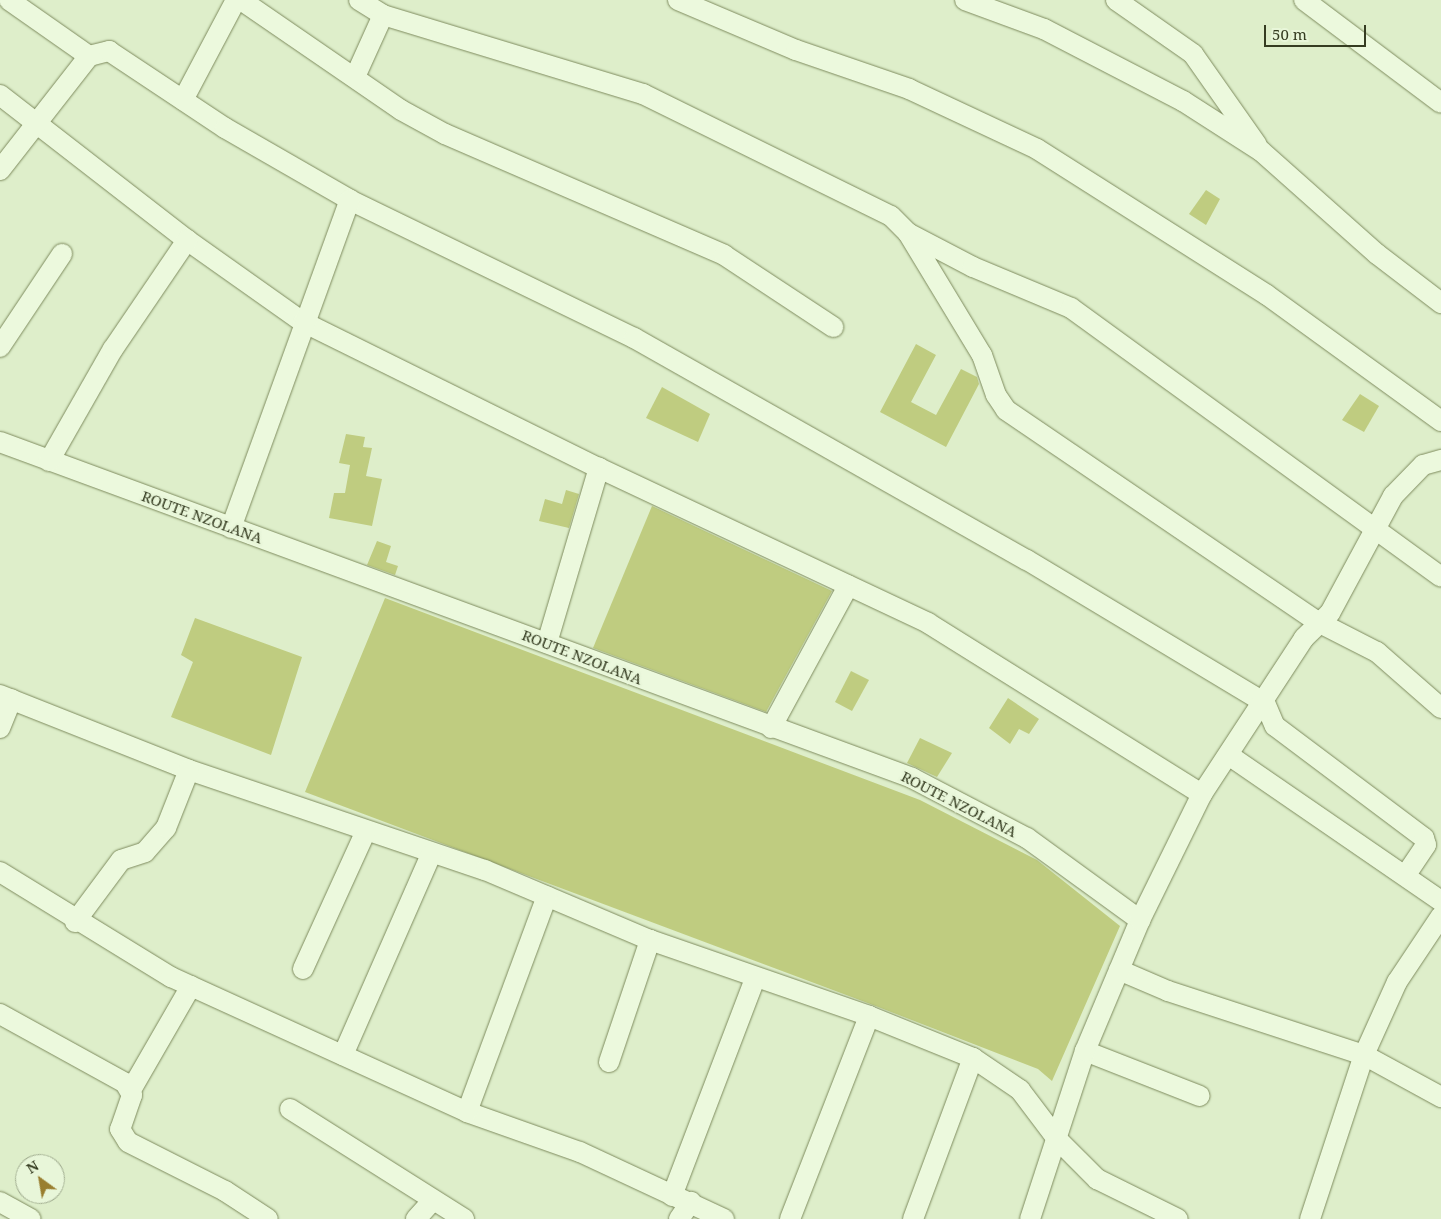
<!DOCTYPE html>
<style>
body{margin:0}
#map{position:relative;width:1441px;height:1219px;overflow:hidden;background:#deeeca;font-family:"Noto Serif",serif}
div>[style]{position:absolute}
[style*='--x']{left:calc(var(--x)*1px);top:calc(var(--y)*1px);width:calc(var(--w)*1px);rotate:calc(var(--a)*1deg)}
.building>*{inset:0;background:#bfcc80}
.roads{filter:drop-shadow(0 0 1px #7e8b5e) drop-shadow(0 0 1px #7e8b5e)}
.minor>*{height:20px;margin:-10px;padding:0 10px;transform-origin:10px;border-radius:10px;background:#ecf9dd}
span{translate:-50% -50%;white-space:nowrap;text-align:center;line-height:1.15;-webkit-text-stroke:4.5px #e8f6d9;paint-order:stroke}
.street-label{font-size:15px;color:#353c21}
.north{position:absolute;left:15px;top:1154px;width:50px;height:50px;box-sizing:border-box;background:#e8f6d9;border:1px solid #a0ac8f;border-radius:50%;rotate:328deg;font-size:14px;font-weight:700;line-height:20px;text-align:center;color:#353c21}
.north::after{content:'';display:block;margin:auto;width:18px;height:22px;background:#997e2f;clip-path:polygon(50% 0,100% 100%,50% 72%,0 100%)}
.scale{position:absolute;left:1264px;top:25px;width:102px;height:22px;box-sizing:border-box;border:2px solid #353c21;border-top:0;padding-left:6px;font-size:15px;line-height:18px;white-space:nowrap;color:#353c21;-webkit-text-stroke:4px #e8f6d9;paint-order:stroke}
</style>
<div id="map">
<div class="building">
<div style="clip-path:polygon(1206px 190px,1220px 199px,1206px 225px,1189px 214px)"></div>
<div style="clip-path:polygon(916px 344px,936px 355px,911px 402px,936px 415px,961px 369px,977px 377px,979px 384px,946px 447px,880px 412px)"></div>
<div style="clip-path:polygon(662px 387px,710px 414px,698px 442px,646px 418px)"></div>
<div style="clip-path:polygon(1360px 394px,1379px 406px,1364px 432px,1342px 420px)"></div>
<div style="clip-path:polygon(346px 434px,365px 437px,363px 447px,372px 448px,366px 476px,382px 479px,372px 526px,329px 518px,334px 493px,345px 493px,350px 465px,339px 463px)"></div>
<div style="clip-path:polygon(566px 490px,579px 494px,569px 528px,539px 521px,545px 499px,562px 504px)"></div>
<div style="clip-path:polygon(652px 506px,832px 591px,766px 712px,593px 648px)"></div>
<div style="clip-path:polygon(377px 541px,391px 546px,386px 562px,398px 566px,395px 575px,367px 565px)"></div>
<div style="clip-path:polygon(385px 598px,920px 800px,1037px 860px,1120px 926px,1052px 1081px,1038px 1069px,873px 1005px,305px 792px)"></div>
<div style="clip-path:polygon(195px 618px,302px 657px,271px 755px,171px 717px,193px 662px,181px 655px)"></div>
<div style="clip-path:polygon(851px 671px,869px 680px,852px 711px,835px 702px)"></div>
<div style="clip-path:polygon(1008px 698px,1039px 719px,1029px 734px,1019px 729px,1010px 744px,989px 728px)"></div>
<div style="clip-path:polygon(920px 738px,952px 753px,937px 777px,907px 763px)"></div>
</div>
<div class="roads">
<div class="minor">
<div style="--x:9;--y:0;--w:98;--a:35"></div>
<div style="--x:241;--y:0;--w:194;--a:34.5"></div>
<div style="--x:401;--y:110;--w:50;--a:28.6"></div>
<div style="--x:445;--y:134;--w:304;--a:23.4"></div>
<div style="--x:724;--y:255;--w:131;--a:33.4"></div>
<div style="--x:359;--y:0;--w:28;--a:32"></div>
<div style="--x:383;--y:15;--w:272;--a:16.9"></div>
<div style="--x:643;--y:94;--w:276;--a:26.2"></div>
<div style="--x:891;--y:216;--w:24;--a:45"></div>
<div style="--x:908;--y:233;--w:143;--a:58.8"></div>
<div style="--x:982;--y:355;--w:42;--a:70.7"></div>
<div style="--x:996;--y:395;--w:18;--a:56"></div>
<div style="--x:1006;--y:410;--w:379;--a:34.2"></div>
<div style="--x:1320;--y:623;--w:64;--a:27"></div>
<div style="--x:1377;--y:652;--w:85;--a:41.2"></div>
<div style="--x:678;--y:0;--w:128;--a:23"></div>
<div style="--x:796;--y:50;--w:120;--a:19"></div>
<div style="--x:909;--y:89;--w:141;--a:25.1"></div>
<div style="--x:1037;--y:149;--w:272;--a:32.4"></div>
<div style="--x:1267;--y:295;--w:215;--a:35.9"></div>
<div style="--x:965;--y:0;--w:84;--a:20.2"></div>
<div style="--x:1044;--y:29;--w:157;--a:27.4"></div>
<div style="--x:1183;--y:101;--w:93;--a:32.7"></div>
<div style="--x:1261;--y:151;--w:155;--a:41.6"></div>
<div style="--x:1377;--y:254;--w:81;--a:37.4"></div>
<div style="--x:1116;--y:0;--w:94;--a:35"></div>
<div style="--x:1193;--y:54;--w:111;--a:54.9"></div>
<div style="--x:1304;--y:0;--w:171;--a:36.9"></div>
<div style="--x:355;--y:77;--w:68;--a:-65.7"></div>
<div style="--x:0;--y:95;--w:237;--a:37.8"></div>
<div style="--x:187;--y:240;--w:142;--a:35.3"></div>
<div style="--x:303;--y:322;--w:330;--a:26.3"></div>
<div style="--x:599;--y:468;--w:364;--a:25.2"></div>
<div style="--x:928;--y:623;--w:323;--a:32"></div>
<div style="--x:183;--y:100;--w:113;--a:-62.1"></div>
<div style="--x:0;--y:170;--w:145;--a:-52"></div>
<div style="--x:89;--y:56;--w:21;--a:-14"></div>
<div style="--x:109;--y:51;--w:139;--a:33.6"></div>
<div style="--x:225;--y:128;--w:144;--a:29.9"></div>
<div style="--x:350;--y:200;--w:316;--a:25.9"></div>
<div style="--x:634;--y:338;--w:451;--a:29.5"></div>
<div style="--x:1027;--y:560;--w:278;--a:31"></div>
<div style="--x:1265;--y:703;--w:25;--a:67"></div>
<div style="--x:1275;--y:726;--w:186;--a:36.9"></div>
<div style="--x:1424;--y:838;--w:7;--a:74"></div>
<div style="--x:1426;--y:845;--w:37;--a:124"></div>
<div style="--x:908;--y:233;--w:73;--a:27.6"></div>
<div style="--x:973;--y:267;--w:106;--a:22.7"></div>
<div style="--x:1071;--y:308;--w:457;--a:36"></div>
<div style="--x:0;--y:347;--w:112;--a:-56.3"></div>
<div style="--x:0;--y:442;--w:972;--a:20.22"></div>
<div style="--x:912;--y:778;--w:130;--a:27.6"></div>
<div style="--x:1027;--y:838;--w:140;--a:36"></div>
<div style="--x:49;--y:461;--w:129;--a:-60.3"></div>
<div style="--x:113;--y:349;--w:132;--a:-55.8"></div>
<div style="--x:231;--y:528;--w:349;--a:-70.1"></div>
<div style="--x:547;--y:643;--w:183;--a:-73.5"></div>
<div style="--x:0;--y:695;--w:203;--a:21.6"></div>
<div style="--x:189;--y:770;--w:312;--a:18.7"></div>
<div style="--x:485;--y:870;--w:179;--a:23"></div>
<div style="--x:650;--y:940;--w:232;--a:19.1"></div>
<div style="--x:869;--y:1016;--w:112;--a:22"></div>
<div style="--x:973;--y:1058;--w:57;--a:34.2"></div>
<div style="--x:1020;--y:1090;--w:61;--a:52.9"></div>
<div style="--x:1057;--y:1139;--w:57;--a:45"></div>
<div style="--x:1097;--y:1179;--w:90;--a:26.3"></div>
<div style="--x:0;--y:728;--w:31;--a:-68"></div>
<div style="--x:771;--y:728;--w:162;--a:-61.5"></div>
<div style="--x:1230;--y:756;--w:256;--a:34.5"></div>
<div style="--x:0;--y:872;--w:201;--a:31.6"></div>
<div style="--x:171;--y:977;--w:325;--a:24.5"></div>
<div style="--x:467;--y:1112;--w:120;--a:19.5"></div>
<div style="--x:580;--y:1152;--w:159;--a:25"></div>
<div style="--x:75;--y:922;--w:77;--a:-53.4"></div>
<div style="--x:121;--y:860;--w:25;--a:-18"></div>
<div style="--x:145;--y:852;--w:32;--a:-49"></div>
<div style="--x:166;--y:828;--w:62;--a:-68.4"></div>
<div style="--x:303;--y:969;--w:149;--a:-65.5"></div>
<div style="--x:1119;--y:970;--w:53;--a:23.2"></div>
<div style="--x:1168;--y:991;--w:206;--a:18.1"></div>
<div style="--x:1364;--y:1055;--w:88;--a:28.6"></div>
<div style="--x:0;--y:1014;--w:143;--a:28.9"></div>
<div style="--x:125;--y:1083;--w:14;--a:60"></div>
<div style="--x:132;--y:1095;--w:36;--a:109"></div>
<div style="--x:120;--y:1129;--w:15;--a:58"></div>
<div style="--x:128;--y:1142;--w:109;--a:26.8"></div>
<div style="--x:225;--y:1191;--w:51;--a:33.1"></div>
<div style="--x:1085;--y:1051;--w:123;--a:21.4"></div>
<div style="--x:343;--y:1055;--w:219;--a:-66.3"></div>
<div style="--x:609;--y:1062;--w:129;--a:-71.4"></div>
<div style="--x:131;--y:1090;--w:120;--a:-60"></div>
<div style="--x:290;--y:1109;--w:206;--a:32.3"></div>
<div style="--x:467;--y:1112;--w:230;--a:-69.7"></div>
<div style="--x:672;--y:1196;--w:232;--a:-69.1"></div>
<div style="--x:0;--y:1202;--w:35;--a:29"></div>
<div style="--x:416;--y:1219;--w:25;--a:-48"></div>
<div style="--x:679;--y:1219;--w:21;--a:-55"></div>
<div style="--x:790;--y:1219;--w:218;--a:-68.7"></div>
<div style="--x:913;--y:1219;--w:172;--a:-69.6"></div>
<div style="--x:1030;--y:1219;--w:177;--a:-71.9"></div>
<div style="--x:1085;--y:1051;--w:142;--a:-67.2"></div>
<div style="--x:1140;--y:920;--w:140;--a:-63.8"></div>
<div style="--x:1202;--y:794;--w:186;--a:-56.8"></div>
<div style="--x:1304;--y:638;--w:36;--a:-44"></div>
<div style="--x:1330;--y:613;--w:133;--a:-61.7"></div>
<div style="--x:1393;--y:496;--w:43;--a:-45.9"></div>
<div style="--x:1423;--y:465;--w:19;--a:-16"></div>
<div style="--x:1310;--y:1219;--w:173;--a:-71.8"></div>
<div style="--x:1364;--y:1055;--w:80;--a:-65.7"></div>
<div style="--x:1397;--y:982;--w:79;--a:-56.3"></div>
</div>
</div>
<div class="street-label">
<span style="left:202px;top:517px;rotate:20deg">ROUTE NZOLANA</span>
<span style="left:582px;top:657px;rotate:21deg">ROUTE NZOLANA</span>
<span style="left:959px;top:804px;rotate:27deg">ROUTE NZOLANA</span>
</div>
<div class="north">N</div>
<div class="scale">50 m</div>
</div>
